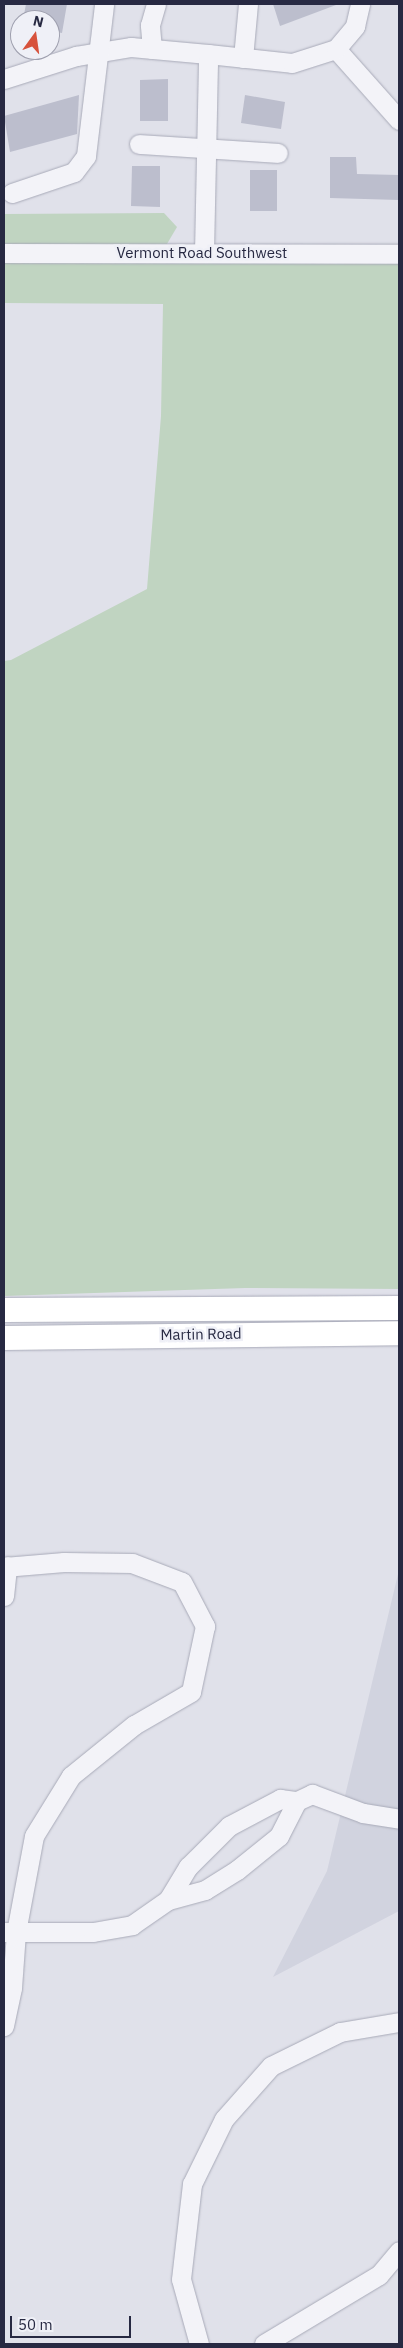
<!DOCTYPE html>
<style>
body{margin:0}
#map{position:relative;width:403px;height:2348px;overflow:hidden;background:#e0e1ea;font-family:"IBM Plex Sans",sans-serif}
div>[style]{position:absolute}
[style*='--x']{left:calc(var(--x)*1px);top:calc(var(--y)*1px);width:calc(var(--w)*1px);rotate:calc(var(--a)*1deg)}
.built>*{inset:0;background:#d1d3df}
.green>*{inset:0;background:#c0d4c1}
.building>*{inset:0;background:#bcbecd}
.roads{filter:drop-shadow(0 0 1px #a8aab8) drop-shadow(0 0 1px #a8aab8)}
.minor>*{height:19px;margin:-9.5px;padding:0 9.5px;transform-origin:9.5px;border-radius:9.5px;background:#f3f3f8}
.major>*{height:24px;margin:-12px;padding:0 12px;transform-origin:12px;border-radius:12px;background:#fff}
span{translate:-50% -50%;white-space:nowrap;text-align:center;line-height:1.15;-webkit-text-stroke:5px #eff0f7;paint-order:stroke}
.street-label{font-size:15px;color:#272942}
.frame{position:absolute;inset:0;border:5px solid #272942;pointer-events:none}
.north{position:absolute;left:10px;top:10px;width:50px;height:50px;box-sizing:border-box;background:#eff0f7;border:1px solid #9fa0af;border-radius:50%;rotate:14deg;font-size:14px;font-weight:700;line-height:20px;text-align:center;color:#272942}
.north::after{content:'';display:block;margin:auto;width:18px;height:22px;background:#d7523c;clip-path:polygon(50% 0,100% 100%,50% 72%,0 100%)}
.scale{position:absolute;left:10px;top:2316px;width:121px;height:22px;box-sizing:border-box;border:2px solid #272942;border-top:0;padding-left:6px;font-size:15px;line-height:18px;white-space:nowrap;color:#272942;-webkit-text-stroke:4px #eff0f7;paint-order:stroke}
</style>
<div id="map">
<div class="built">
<div style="clip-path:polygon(399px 1570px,399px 1911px,273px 1977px,327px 1871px)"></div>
</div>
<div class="green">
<div style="clip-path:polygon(164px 213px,177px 227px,164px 249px,4px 248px,4px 214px)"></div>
<div style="clip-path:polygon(4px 261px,399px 261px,399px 1289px,245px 1288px,4px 1296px,4px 661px,11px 660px,147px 589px,161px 416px,163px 304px,4px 303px)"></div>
</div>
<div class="building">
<div style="clip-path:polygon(26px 4px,67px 4px,62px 33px,50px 31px,50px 20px,23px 20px)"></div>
<div style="clip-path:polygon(273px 4px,336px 4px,336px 5px,280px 26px)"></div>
<div style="clip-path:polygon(168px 79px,168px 121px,140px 121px,140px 80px)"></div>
<div style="clip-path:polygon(79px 95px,77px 134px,10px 152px,4px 116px)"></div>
<div style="clip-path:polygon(245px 95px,285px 102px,281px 129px,241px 123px)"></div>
<div style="clip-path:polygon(330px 157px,356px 157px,357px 174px,399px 175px,399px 200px,330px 198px)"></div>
<div style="clip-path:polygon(132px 166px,160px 166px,160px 207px,131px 206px)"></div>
<div style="clip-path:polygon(250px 170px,277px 170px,277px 211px,250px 211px)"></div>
</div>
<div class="roads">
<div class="minor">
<div style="--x:152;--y:49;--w:24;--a:-95"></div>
<div style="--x:150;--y:25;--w:22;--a:-74"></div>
<div style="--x:336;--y:49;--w:95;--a:48.4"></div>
<div style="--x:243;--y:58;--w:54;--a:-84.7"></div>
<div style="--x:4;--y:79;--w:76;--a:-17.7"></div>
<div style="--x:76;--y:56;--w:56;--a:-9.3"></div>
<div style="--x:131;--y:47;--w:77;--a:5.2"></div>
<div style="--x:139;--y:144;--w:139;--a:3.7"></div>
<div style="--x:12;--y:193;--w:65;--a:-18.7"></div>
<div style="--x:74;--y:172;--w:20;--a:-53"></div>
<div style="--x:86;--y:156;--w:153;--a:-83.2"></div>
<div style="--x:4;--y:253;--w:395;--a:0.1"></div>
<div style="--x:204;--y:253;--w:199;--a:-88.8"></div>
<div style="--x:208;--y:54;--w:84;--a:6.1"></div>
<div style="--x:292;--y:63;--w:46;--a:-17.7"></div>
<div style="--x:336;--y:49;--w:30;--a:-50"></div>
<div style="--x:355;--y:26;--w:23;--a:-77"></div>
<div style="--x:4;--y:1567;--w:60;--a:-4.8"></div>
<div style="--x:64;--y:1562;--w:68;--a:0.8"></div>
<div style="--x:132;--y:1563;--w:53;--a:20.8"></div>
<div style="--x:182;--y:1582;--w:50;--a:62.4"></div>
<div style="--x:205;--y:1626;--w:67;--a:102"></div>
<div style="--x:191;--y:1692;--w:66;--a:149.9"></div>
<div style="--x:134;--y:1725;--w:81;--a:141"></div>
<div style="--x:71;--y:1776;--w:70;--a:121.7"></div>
<div style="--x:34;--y:1836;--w:98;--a:100.6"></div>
<div style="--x:16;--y:1932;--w:56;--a:94.1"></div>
<div style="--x:12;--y:1988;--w:39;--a:102"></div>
<div style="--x:4;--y:1596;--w:30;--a:-84"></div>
<div style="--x:168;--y:1900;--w:39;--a:-59"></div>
<div style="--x:188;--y:1867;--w:58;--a:-45"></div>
<div style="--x:229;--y:1826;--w:58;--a:-27.9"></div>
<div style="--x:280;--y:1799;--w:17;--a:7"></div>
<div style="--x:297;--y:1801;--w:17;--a:-25"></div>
<div style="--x:312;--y:1794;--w:54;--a:20.4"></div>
<div style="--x:363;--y:1813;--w:36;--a:9"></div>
<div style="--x:4;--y:1932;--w:89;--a:0"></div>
<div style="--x:93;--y:1932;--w:40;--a:-10"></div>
<div style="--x:132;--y:1925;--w:44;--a:-34.8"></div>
<div style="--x:168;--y:1900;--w:38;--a:-15"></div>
<div style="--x:205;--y:1890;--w:38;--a:-32"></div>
<div style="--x:237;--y:1870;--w:54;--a:-39"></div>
<div style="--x:279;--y:1836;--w:39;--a:-63"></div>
<div style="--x:199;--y:2344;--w:67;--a:-105.5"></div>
<div style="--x:181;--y:2279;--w:96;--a:-83.4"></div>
<div style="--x:192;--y:2184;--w:72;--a:-63.8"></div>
<div style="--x:224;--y:2119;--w:71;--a:-48.4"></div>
<div style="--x:271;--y:2066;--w:77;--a:-26.2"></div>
<div style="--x:340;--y:2032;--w:60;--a:-9.6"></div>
<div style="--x:264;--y:2344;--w:134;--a:-31"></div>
<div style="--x:379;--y:2275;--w:31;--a:-50"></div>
</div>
<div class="major">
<div style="--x:4;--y:1310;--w:395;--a:-0.3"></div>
<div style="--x:4;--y:1338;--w:395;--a:-0.7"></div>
</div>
</div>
<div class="street-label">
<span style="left:202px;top:253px">Vermont Road Southwest</span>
<span style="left:201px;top:1334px;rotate:-1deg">Martin Road</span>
</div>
<div class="frame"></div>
<div class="north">N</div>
<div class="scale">50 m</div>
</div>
